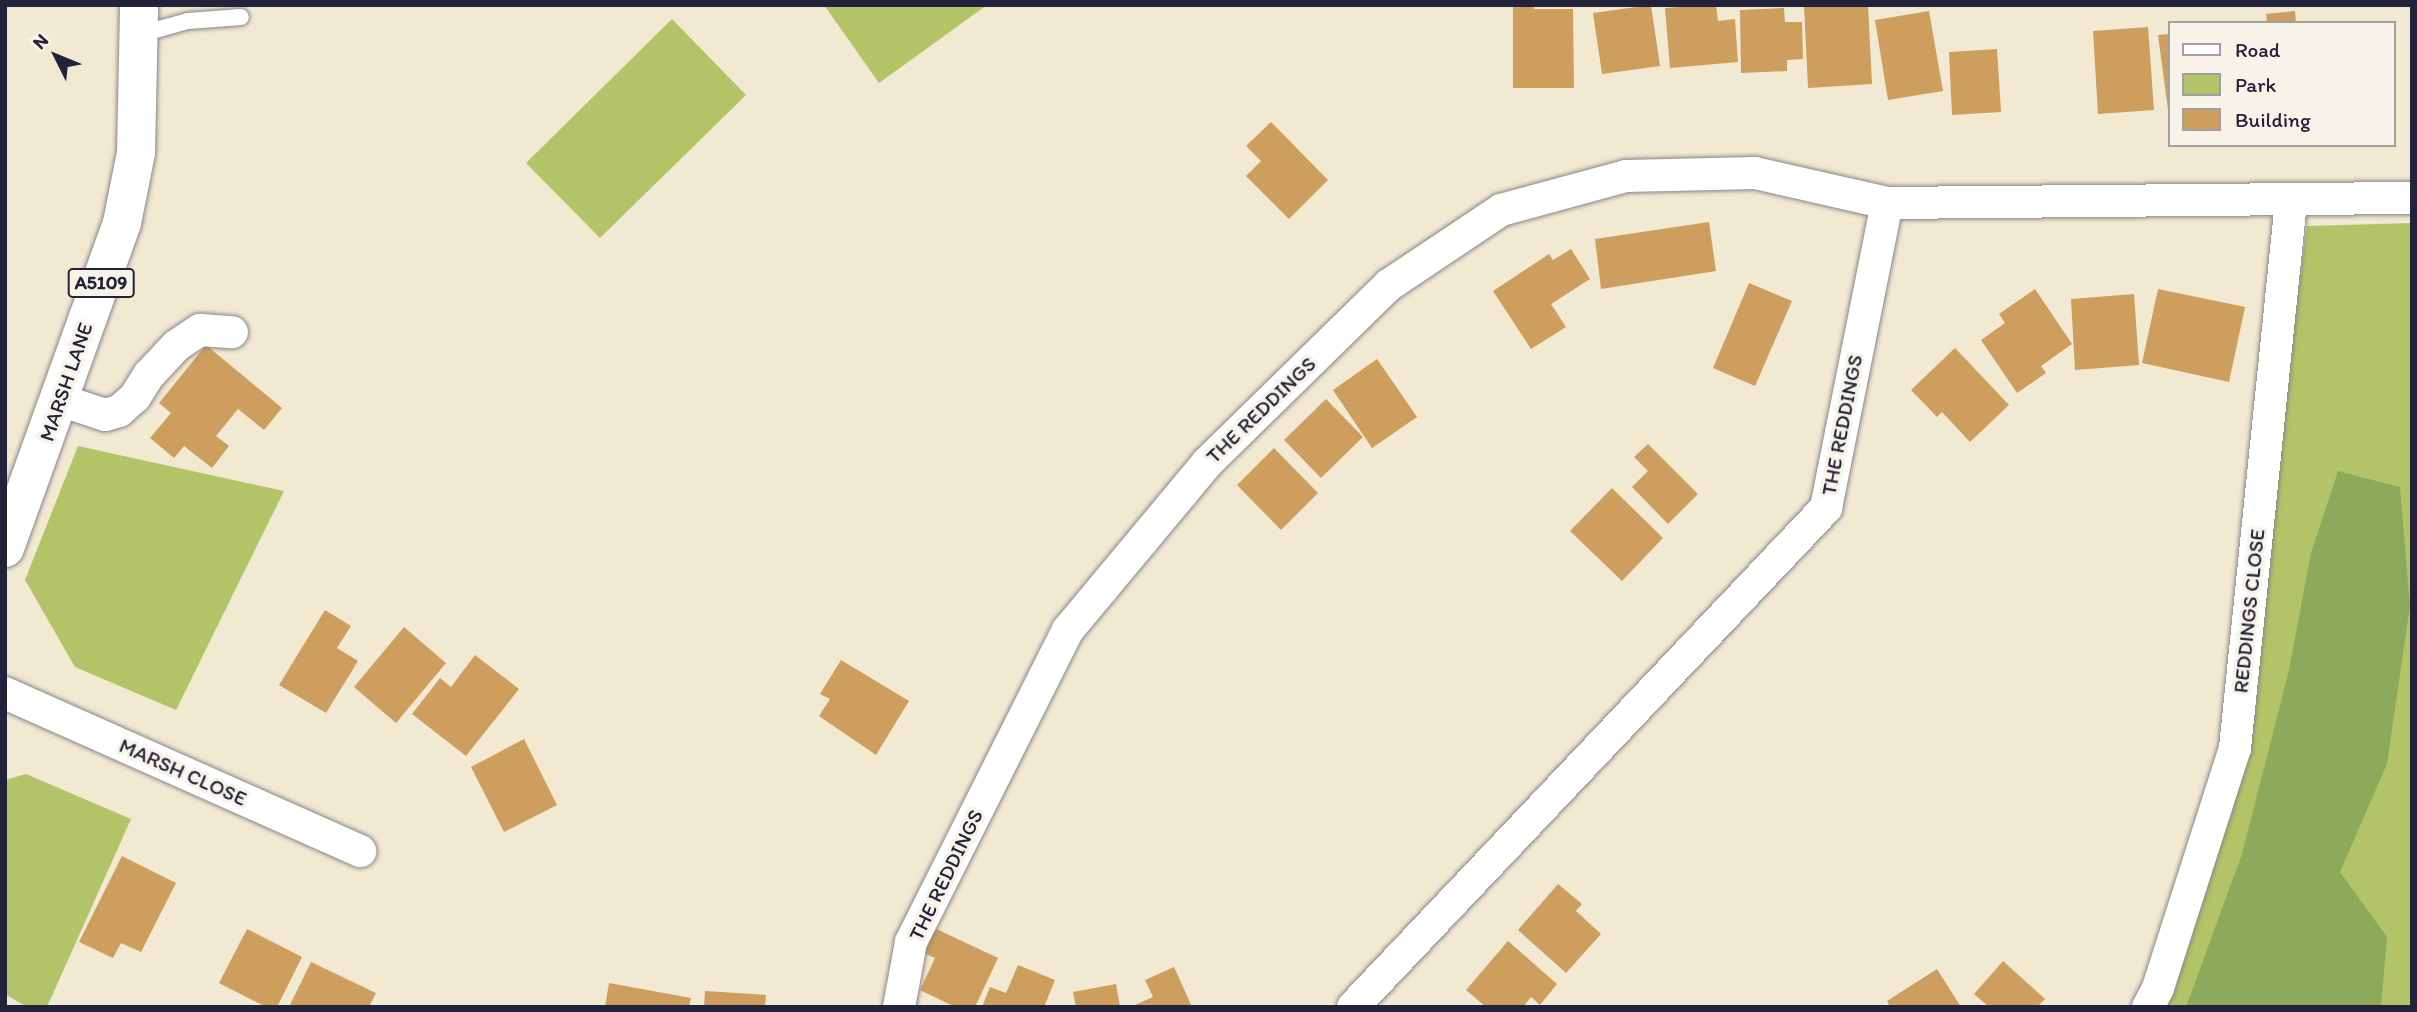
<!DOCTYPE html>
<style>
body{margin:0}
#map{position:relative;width:2417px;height:1012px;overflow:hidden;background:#f2e9d3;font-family:Itim,sans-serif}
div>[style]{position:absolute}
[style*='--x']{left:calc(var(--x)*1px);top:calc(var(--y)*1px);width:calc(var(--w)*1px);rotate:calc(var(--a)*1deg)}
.green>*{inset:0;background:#b2c467}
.forest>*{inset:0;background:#8daa5c}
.building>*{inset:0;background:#cd9e5e}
.roads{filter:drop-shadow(0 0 2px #8a8687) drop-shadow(0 0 2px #8a8687)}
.lane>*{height:16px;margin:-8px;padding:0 8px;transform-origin:8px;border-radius:8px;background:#fff}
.street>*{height:32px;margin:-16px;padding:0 16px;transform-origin:16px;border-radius:16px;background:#fff}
.primary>*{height:38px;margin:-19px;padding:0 19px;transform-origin:19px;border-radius:19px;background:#fff}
span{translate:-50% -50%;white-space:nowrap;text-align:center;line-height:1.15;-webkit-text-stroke:7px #f7f3e8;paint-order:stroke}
.shield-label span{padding:2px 5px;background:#f7f3e8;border:2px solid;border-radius:5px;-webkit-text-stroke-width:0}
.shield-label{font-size:19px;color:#22223b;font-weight:700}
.street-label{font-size:21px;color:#22223b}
.frame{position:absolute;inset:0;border:7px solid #22223b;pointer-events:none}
.legend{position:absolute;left:2168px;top:21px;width:228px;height:126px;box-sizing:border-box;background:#f7f3e8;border:2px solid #a29fa3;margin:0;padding:9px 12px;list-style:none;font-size:21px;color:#22223b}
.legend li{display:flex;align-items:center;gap:14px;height:35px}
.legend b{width:35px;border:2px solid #a29fa3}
.north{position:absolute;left:21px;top:21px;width:70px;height:70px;-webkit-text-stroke:5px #f7f3e8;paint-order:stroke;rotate:313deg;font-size:19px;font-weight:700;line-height:28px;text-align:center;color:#22223b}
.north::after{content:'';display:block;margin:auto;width:24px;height:32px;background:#22223b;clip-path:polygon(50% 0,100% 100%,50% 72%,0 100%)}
</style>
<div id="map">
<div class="green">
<div style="clip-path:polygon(824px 5px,987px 5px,879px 83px)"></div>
<div style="clip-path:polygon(672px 19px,746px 95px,600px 238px,526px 163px)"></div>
<div style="clip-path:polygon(2412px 223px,2412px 1007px,2152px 1007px,2237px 740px,2307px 226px)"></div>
<div style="clip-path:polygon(78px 446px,284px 491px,176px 710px,75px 667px,25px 580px)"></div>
<div style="clip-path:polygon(26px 774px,131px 819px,47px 1007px,27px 1007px,5px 994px,5px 780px)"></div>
</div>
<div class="forest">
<div style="clip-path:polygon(2338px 471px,2400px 487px,2410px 606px,2387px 764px,2340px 872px,2387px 937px,2381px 1007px,2186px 1007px,2242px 854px,2289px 670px,2311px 553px)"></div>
</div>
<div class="building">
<div style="clip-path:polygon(1513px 5px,1534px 5px,1534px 9px,1573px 9px,1574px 88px,1513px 88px)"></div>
<div style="clip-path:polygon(1651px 5px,1660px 66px,1602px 74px,1593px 13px)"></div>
<div style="clip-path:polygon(1702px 5px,1716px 5px,1718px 21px,1735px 19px,1738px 62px,1670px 68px,1665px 8px)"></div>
<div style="clip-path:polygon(1868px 5px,1872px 84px,1808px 88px,1804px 6px)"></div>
<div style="clip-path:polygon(1784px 8px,1785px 22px,1802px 22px,1803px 59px,1787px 60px,1787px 71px,1741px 73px,1740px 10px)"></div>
<div style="clip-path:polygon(1929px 11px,1943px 91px,1888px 100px,1875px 20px)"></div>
<div style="clip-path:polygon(2295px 11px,2296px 23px,2262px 23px,2267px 20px,2266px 14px)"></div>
<div style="clip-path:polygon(2148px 27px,2154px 110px,2098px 114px,2093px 31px)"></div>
<div style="clip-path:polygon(2170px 34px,2170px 117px,2169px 117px,2158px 35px)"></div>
<div style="clip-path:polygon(1997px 49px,2001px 112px,1952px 115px,1949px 52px)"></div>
<div style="clip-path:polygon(1271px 122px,1328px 180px,1289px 219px,1246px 176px,1261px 161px,1246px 146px)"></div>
<div style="clip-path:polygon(1709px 222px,1716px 271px,1601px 289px,1595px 239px)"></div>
<div style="clip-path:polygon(1571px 249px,1590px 279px,1551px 304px,1566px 327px,1531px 349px,1493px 291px,1549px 254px,1553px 260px)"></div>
<div style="clip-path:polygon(1749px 283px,1792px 301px,1755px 386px,1713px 368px)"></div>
<div style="clip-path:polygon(2035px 289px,2072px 344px,2041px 366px,2046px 373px,2017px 393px,1981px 340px,2005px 323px,1999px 314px)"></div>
<div style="clip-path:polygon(2158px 289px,2245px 307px,2229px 382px,2142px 363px)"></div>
<div style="clip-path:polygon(2134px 294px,2139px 365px,2075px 370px,2071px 299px)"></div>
<div style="clip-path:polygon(206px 345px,282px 408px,264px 430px,238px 409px,216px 436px,229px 446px,212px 468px,184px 446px,174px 458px,150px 438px,171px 413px,159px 403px)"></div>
<div style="clip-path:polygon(1955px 348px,2009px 405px,1970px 442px,1942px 412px,1937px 417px,1911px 390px)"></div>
<div style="clip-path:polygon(1377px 359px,1417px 417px,1372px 448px,1333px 390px)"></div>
<div style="clip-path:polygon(1326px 399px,1363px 437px,1321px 478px,1284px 440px)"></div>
<div style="clip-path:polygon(1648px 444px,1698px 494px,1668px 524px,1632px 487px,1648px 471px,1634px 457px)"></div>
<div style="clip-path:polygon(1274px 448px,1318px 493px,1281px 530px,1237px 485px)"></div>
<div style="clip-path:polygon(1612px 488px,1663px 538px,1622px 581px,1570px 531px)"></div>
<div style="clip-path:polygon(325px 610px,351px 626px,337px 648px,358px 661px,326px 713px,279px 685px)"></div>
<div style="clip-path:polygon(404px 627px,446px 663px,396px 723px,354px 687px)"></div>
<div style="clip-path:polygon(475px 655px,519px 689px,466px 756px,412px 714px,440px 678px,451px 687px)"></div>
<div style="clip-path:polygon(841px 660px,909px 701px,876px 755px,819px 716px,830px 699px,820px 694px)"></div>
<div style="clip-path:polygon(524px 739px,557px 805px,504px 832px,471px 767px)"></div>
<div style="clip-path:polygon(122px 856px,176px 883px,141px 952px,121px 943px,113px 958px,79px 942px)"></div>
<div style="clip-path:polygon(1558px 884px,1582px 904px,1576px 911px,1601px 934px,1566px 973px,1518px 930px)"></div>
<div style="clip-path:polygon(930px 926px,998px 958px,975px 1007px,955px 1007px,920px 990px,935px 958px,919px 951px)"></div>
<div style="clip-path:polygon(247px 929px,302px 957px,277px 1007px,266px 1007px,219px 983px)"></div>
<div style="clip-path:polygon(1508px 941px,1557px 984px,1540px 1005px,1531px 997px,1523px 1007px,1486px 1007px,1466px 990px)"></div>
<div style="clip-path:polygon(2003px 961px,2045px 999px,2037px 1007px,1989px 1007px,1974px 994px)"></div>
<div style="clip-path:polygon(311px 962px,376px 993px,369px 1007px,289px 1007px)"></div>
<div style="clip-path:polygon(1018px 965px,1055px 980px,1044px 1007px,982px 1007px,990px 987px,1006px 993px)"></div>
<div style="clip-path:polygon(1174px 967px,1192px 1007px,1130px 1007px,1153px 997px,1145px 980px)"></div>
<div style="clip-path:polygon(1937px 969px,1961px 1007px,1890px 1007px,1887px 1001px)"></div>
<div style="clip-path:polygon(609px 983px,691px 998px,689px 1007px,605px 1007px)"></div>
<div style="clip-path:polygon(1116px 984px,1120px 1007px,1076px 1007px,1073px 992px)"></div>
<div style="clip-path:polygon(705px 991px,766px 995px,765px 1007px,704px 1007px)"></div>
</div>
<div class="roads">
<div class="lane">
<div style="--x:141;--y:34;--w:49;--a:-15.5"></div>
<div style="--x:188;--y:21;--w:53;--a:-4.3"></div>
</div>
<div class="street">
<div style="--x:60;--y:400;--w:47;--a:18.4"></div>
<div style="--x:105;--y:415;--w:15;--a:-16"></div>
<div style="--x:119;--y:411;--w:21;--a:-41"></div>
<div style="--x:135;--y:397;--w:26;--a:-58"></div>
<div style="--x:149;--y:375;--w:40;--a:-47"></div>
<div style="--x:176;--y:346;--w:29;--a:-34"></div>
<div style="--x:200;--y:330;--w:32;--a:4"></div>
<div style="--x:5;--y:693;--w:389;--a:24"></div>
<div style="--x:899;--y:1007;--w:66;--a:-79.5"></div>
<div style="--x:911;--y:942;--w:349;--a:-63.3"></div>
<div style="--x:1068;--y:630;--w:217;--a:-50.2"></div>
<div style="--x:1207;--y:463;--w:255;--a:-44.4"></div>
<div style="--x:1389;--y:285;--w:135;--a:-33.8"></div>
<div style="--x:1501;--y:210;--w:130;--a:-15.2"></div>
<div style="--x:1626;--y:176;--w:129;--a:-1.3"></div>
<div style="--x:1755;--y:173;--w:135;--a:12.8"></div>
<div style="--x:1353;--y:1007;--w:688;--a:-46.53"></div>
<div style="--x:1826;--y:508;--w:311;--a:-78.7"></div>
<div style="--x:1887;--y:203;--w:525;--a:-0.55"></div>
<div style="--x:2148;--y:1007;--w:21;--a:-62"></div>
<div style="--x:2158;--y:988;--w:252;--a:-72.2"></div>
<div style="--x:2235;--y:748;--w:550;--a:-84.15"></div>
</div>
<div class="primary">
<div style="--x:5;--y:548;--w:345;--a:-70.2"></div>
<div style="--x:122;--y:223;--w:71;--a:-78.7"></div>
<div style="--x:136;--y:153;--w:148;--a:-88.8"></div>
</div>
</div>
<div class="shield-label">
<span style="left:101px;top:283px">A5109</span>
</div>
<div class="street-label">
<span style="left:66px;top:382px;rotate:-71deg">MARSH LANE</span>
<span style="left:1261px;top:410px;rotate:-44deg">THE REDDINGS</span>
<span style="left:1842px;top:425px;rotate:-79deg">THE REDDINGS</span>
<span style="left:2249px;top:611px;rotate:-84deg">REDDINGS CLOSE</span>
<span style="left:183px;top:772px;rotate:24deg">MARSH CLOSE</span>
<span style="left:946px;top:875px;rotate:-64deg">THE REDDINGS</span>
</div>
<div class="frame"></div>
<ul class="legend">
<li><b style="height:9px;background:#fff"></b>Road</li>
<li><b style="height:19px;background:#b2c467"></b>Park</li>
<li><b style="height:19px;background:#cd9e5e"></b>Building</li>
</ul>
<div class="north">N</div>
</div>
